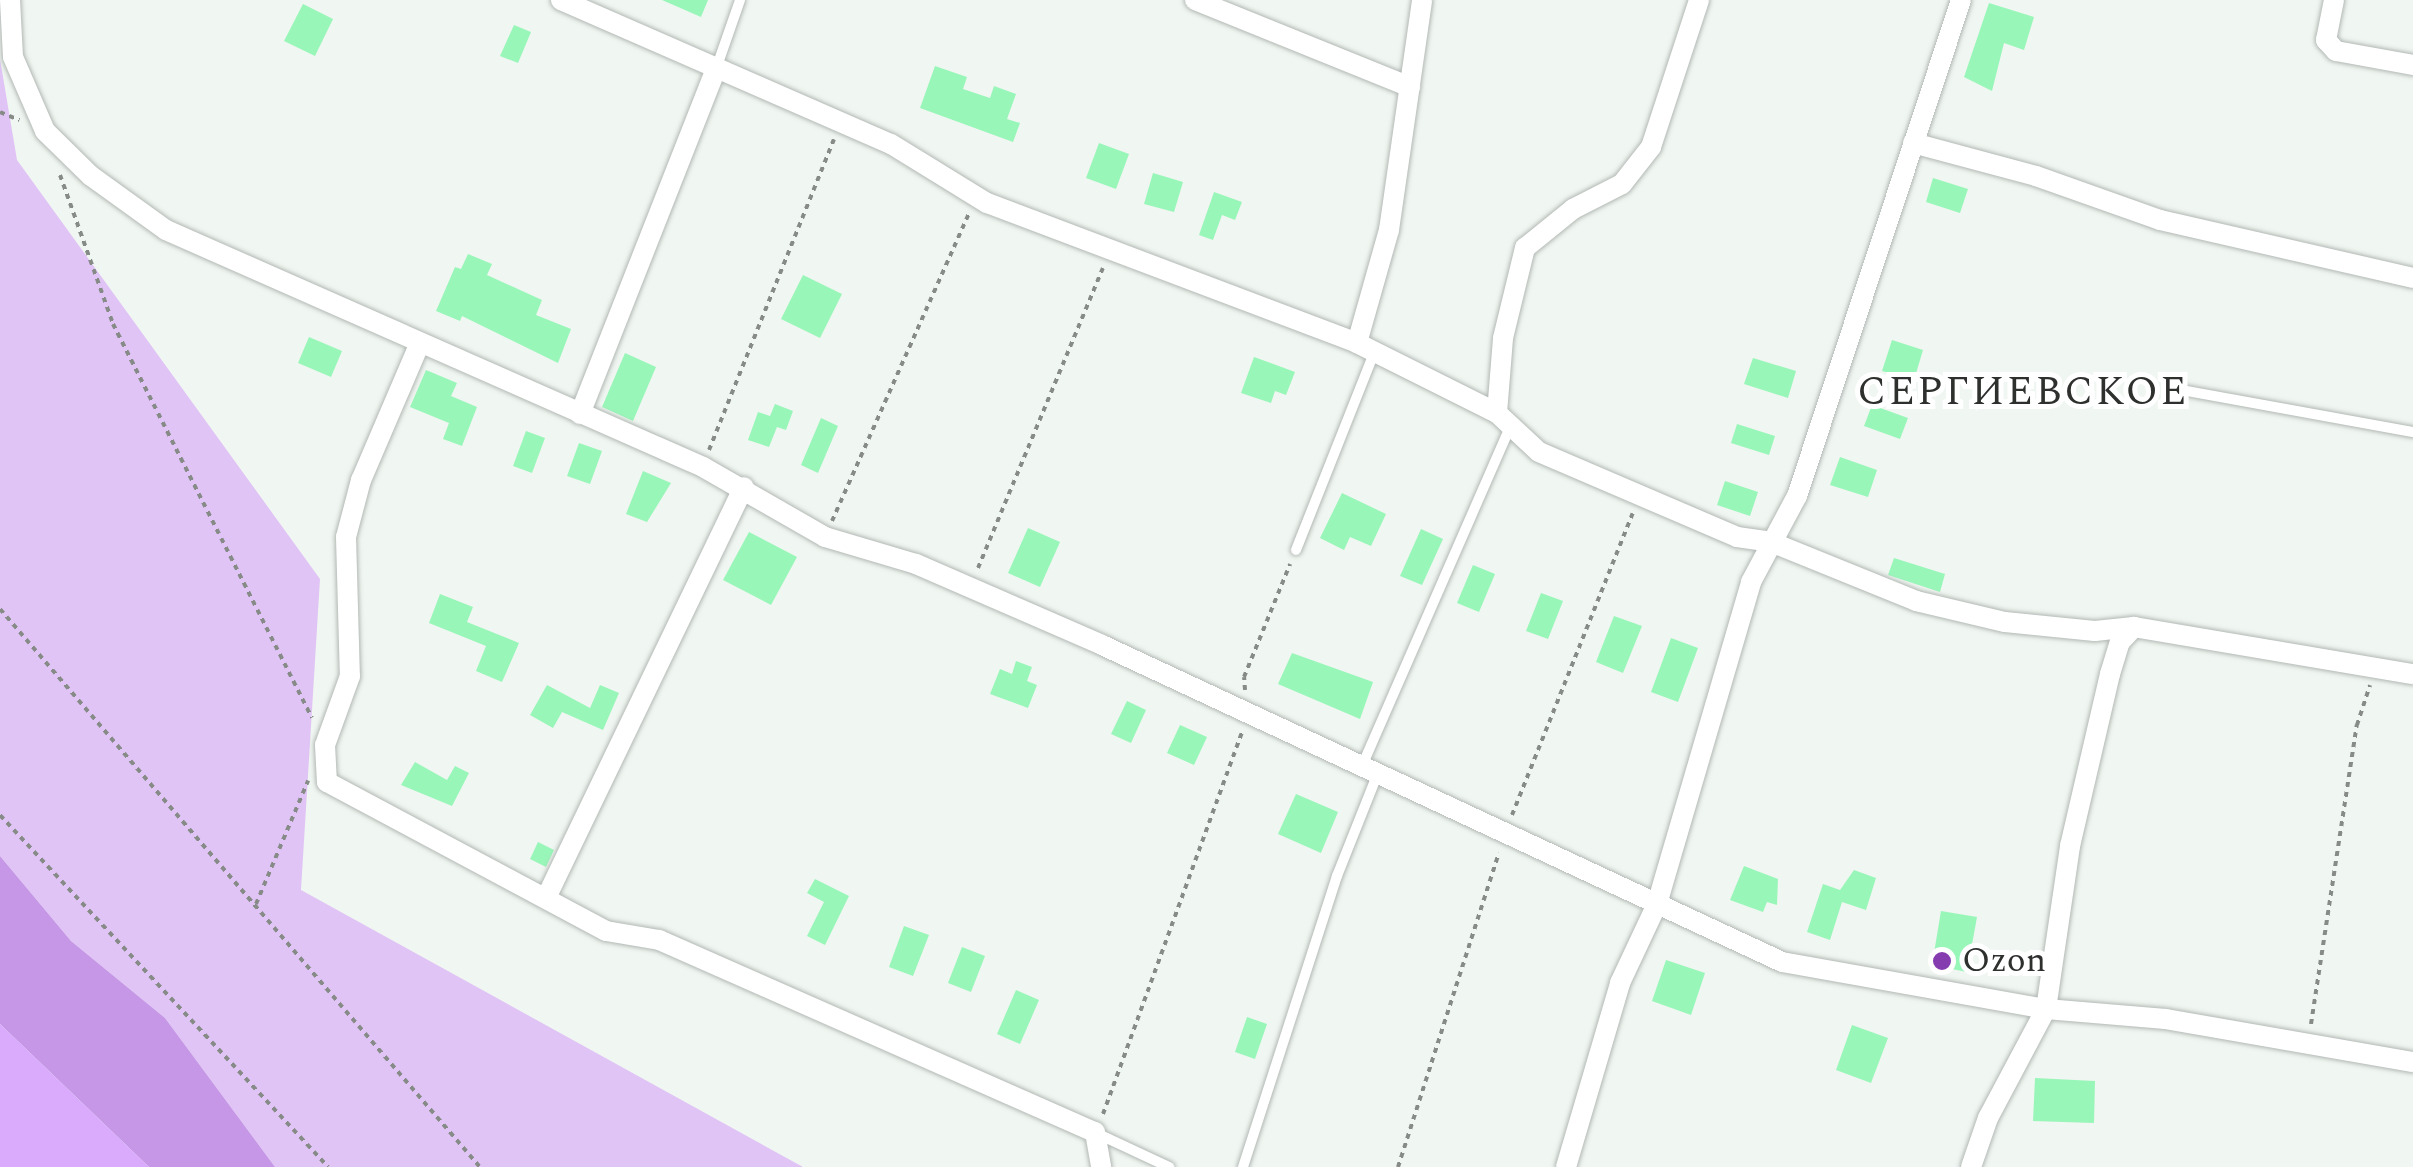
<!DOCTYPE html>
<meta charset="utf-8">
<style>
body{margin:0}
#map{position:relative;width:2413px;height:1167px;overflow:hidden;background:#f0f6f1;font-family:Spectral,serif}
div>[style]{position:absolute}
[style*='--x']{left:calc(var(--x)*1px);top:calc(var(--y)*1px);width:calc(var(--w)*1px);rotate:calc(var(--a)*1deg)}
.green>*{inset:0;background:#e0c4f5}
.forest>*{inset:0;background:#c696e7}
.water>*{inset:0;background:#daaafc}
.building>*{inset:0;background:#99f6b9}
.path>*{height:4px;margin-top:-2px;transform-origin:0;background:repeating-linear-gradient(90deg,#878b88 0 5px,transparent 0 10px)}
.roads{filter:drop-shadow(0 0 2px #b2b8b4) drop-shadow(0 0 2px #b2b8b4)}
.service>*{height:10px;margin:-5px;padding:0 5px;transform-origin:5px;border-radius:5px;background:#fff}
.minor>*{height:20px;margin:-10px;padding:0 10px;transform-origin:10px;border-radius:10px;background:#fff}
.dots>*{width:28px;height:28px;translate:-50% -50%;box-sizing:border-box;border:5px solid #fff;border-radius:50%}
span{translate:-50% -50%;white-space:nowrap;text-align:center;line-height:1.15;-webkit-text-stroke:10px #fff;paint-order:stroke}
.poi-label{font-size:35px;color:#2e302e}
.left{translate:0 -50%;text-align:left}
.quarter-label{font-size:40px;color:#2e302e;letter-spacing:2.5px}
</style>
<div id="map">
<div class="green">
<div style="clip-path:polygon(0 59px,17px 160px,320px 579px,301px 890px,803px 1167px,275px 1167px,165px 1018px,71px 941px,0 856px)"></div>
</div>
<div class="forest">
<div style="clip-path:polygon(0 856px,71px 941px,165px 1018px,275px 1167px,149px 1167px,0 1024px)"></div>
</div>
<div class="water">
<div style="clip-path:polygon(0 1024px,149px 1167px,0 1167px)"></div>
</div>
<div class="building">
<div style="clip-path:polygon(662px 0,708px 0,701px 17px)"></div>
<div style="clip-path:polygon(1989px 3px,2034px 17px,2024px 50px,2004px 43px,1992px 91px,1964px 77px)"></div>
<div style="clip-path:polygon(303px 4px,333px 19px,315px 56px,284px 41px)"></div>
<div style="clip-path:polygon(514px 25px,531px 32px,518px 63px,500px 56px)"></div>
<div style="clip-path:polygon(935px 66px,967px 77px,963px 89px,990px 98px,994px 86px,1016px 94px,1007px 119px,1020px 123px,1013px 142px,920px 108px)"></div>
<div style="clip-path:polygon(1099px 143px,1129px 154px,1116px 189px,1086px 178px)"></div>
<div style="clip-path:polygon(1153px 173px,1183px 182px,1174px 212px,1144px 204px)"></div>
<div style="clip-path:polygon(1933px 178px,1968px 189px,1960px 213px,1926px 202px)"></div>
<div style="clip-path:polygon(1214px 192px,1242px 202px,1235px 220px,1222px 215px,1213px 240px,1199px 235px)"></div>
<div style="clip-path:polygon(468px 254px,492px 264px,487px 275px,542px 300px,536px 315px,571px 329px,558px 363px,462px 316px,460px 321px,436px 311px,455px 267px,461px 269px)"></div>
<div style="clip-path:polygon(803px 275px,842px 294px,820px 338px,781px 319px)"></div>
<div style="clip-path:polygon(309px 337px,342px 351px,331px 377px,298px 363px)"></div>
<div style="clip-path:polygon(1892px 340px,1923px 350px,1914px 380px,1882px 371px)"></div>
<div style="clip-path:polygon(625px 353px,656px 367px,633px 421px,602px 407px)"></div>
<div style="clip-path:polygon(1254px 357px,1295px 372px,1286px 395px,1275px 391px,1271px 403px,1241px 393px)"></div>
<div style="clip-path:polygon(1753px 358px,1796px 371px,1788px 398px,1744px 384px)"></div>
<div style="clip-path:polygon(426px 370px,457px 383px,451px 396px,477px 407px,462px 446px,443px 439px,449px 423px,410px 407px)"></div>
<div style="clip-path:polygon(775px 404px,793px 411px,786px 430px,777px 427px,769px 447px,748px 440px,758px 412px,770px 416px)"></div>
<div style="clip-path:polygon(1872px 405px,1908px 418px,1900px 439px,1864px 426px)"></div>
<div style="clip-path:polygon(821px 418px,838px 426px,818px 473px,801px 465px)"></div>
<div style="clip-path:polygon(1737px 424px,1775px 436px,1769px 455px,1731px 443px)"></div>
<div style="clip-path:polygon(526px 431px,545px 438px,532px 473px,513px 466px)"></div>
<div style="clip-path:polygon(579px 443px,602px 451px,590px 484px,567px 476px)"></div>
<div style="clip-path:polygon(1840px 457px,1877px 470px,1868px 497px,1830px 485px)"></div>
<div style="clip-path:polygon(643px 471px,671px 483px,647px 522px,626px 514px)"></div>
<div style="clip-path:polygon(1725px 481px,1758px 492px,1750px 516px,1717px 505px)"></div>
<div style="clip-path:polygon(1342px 493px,1386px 514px,1371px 546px,1350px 537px,1344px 550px,1320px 538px)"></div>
<div style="clip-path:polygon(1028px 528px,1060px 542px,1040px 587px,1008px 573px)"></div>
<div style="clip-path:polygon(1421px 529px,1443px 539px,1422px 585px,1400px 576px)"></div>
<div style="clip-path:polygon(749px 532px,797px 557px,771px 605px,723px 580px)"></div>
<div style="clip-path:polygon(1894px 558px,1945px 574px,1940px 592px,1888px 575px)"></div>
<div style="clip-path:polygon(1473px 565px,1495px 574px,1479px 612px,1457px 603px)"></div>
<div style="clip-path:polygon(1541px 593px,1563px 601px,1548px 639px,1526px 631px)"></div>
<div style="clip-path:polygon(440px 594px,473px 607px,467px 622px,519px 643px,502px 682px,476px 671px,486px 646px,429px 623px)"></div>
<div style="clip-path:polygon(1614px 616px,1642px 626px,1623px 673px,1596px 662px)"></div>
<div style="clip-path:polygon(1671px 638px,1698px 648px,1678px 702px,1651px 692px)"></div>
<div style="clip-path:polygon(1292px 653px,1373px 682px,1360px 719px,1278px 684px)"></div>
<div style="clip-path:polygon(1016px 661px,1032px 667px,1027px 681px,1037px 685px,1028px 708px,990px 694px,1000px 669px,1012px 674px)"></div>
<div style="clip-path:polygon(547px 685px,590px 708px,600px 685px,619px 693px,603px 730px,562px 712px,553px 728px,530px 715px)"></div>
<div style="clip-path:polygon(1127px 701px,1146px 710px,1131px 743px,1111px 734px)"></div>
<div style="clip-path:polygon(1180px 725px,1207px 737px,1194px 765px,1167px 753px)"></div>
<div style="clip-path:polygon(415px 762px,447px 780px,455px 766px,469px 773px,452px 806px,401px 785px)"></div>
<div style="clip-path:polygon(1296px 794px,1338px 812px,1321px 853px,1278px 834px)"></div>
<div style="clip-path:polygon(538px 842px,554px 850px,546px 867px,530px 859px)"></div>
<div style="clip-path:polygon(1744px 866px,1778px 879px,1777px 905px,1767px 902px,1763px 912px,1730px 900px)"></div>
<div style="clip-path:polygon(1854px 870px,1876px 878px,1866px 910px,1842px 902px,1830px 940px,1807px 932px,1823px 884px,1840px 890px)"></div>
<div style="clip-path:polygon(815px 879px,849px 896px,825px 945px,807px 936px,824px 902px,807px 893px)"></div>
<div style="clip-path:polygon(1941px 911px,1977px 917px,1967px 972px,1932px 965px)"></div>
<div style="clip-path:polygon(904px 926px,929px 935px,913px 976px,889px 967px)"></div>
<div style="clip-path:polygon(962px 947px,985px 956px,971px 992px,948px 983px)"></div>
<div style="clip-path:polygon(1666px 960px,1705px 973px,1691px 1015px,1652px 1001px)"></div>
<div style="clip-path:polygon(1016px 990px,1039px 1000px,1020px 1044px,997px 1034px)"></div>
<div style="clip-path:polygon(1247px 1017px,1267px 1024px,1255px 1059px,1235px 1052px)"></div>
<div style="clip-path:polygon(1852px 1025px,1888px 1038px,1871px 1083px,1836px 1070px)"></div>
<div style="clip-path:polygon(2035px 1078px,2095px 1081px,2094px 1123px,2033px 1121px)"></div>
</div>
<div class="path">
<div style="--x:0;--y:112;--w:21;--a:23"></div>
<div style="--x:60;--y:175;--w:158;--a:70.4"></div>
<div style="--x:113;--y:324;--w:441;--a:63.2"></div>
<div style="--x:709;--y:450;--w:335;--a:-68.1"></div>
<div style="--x:832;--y:521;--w:336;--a:-66"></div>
<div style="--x:978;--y:568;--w:325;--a:-67.4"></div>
<div style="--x:0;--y:609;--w:736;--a:49.3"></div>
<div style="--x:1245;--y:690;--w:13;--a:-94"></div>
<div style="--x:1244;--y:677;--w:122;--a:-67.8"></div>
<div style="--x:0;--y:815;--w:481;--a:47"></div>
<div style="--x:1512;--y:815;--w:325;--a:-68.2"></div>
<div style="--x:256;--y:904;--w:134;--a:-67.1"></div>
<div style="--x:2311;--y:1024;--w:303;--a:-81.3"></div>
<div style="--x:2357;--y:725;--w:42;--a:-72"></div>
<div style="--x:1103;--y:1114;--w:406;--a:-70"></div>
<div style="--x:1398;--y:1167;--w:330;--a:-72.2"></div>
</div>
<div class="roads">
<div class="service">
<div style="--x:716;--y:69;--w:73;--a:-70.8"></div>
<div style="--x:2176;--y:389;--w:241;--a:10.3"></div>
<div style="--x:1296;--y:550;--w:212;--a:-68.4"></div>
<div style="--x:1362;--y:766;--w:369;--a:-66.4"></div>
<div style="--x:1096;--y:1133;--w:81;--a:25"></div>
<div style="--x:1243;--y:1167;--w:306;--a:-72.1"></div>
<div style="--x:1337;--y:876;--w:111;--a:-68.3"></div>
</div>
<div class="minor">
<div style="--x:10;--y:0;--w:57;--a:87"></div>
<div style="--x:13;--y:57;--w:81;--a:66.6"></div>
<div style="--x:45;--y:131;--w:64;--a:44.4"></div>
<div style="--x:91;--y:176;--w:92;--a:35.8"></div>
<div style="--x:166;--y:230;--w:587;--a:23.81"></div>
<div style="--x:703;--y:467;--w:141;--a:29.8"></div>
<div style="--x:825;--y:537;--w:95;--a:16.5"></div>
<div style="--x:916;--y:564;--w:203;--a:23.5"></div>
<div style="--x:1102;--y:645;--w:750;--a:24.99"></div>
<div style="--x:1782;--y:962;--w:268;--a:10.1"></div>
<div style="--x:2046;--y:1009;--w:120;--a:4.8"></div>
<div style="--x:2166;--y:1019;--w:251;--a:9.9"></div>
<div style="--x:561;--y:0;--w:360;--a:23.6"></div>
<div style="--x:891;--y:144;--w:113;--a:31.6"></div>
<div style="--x:987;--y:203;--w:396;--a:20.7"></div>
<div style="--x:1357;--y:343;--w:157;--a:26.6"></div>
<div style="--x:1497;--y:413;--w:57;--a:42.9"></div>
<div style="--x:1539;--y:452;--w:215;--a:23.2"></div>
<div style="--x:1737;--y:537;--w:34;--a:8"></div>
<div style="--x:1771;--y:542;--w:157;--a:22.1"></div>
<div style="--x:1916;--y:601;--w:91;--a:13.3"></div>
<div style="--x:2005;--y:622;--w:90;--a:5.7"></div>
<div style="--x:2095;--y:631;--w:39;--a:-6"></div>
<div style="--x:2134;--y:627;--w:283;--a:9.6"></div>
<div style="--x:1195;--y:0;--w:232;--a:22"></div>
<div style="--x:2334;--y:0;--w:41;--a:101.3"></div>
<div style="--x:2326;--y:40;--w:15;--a:48"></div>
<div style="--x:2336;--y:51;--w:78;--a:10.3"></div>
<div style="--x:1913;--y:143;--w:127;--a:15"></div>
<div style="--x:2036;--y:176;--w:132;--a:19.5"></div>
<div style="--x:2160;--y:220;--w:260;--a:12.9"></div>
<div style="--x:1357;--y:343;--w:117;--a:-74.2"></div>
<div style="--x:1389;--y:230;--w:232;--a:-81.8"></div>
<div style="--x:419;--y:345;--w:147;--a:113.2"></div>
<div style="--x:361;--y:480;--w:59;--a:104.7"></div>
<div style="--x:346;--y:537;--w:139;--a:88.4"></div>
<div style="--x:350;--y:676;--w:73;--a:109.9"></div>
<div style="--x:325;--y:745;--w:37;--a:87"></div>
<div style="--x:327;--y:782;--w:316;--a:28.1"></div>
<div style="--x:606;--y:931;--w:54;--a:9.6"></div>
<div style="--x:659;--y:940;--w:476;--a:23.8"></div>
<div style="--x:1095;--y:1132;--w:36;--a:80"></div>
<div style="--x:1497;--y:413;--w:75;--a:-85.4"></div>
<div style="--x:1503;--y:338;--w:93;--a:-76.3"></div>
<div style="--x:1525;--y:248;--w:62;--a:-39.1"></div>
<div style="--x:1573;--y:209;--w:55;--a:-27"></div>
<div style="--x:1622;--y:184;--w:47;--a:-51.9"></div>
<div style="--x:1651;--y:147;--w:155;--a:-71.9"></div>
<div style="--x:580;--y:414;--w:371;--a:-68.5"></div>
<div style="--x:546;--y:898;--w:456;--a:-64.3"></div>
<div style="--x:1566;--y:1167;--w:192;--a:-73.6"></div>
<div style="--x:1620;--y:983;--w:87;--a:-64.9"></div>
<div style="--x:1657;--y:904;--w:335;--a:-73.7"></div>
<div style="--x:1751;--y:582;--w:98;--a:-61.9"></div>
<div style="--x:1797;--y:496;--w:522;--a:-71.7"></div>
<div style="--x:1971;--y:1167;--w:52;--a:-70.9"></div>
<div style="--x:1988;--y:1118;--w:123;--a:-62"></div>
<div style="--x:2046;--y:1009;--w:165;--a:-81.6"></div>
<div style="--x:2070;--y:846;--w:177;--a:-76.9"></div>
<div style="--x:2110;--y:674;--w:34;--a:-73"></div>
<div style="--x:2120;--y:642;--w:21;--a:-47"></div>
</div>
</div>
<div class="dots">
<div style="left:1942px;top:961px;background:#853caf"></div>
</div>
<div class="poi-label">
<span class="left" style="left:1962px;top:961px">Ozon</span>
</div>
<div class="quarter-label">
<span style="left:2023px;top:393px">СЕРГИЕВСКОЕ</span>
</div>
</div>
